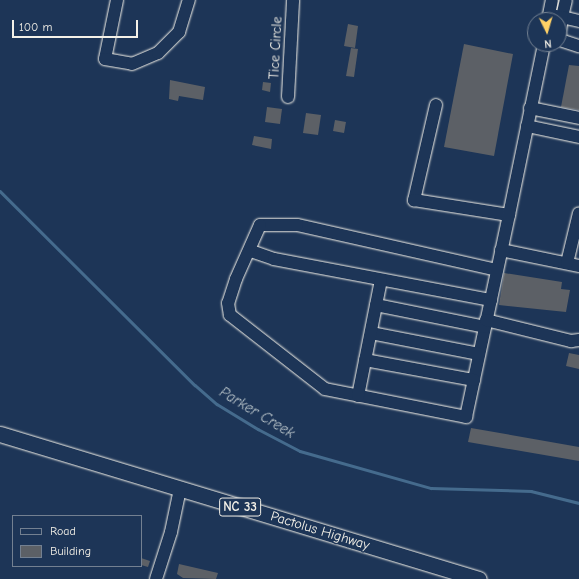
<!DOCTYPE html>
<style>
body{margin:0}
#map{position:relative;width:579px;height:579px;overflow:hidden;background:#1d3557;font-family:"Comic Neue",sans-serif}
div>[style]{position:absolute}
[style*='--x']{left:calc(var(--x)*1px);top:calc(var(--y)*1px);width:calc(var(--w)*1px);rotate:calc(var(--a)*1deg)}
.stream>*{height:2.5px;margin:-1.25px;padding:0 1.25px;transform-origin:1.25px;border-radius:1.25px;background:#456b8d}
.building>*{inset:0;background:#5c6066}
.roads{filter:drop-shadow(0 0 1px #f4f1e8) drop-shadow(0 0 1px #f4f1e8)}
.minor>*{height:12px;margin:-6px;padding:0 6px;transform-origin:6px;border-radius:6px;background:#1d3557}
.major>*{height:15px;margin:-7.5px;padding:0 7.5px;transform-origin:7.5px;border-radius:7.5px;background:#1d3557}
span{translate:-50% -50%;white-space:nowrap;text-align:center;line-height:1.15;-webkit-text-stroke:3px #1d3557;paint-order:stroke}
.shield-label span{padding:1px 3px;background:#1d3557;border:1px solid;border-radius:3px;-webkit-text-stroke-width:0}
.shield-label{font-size:13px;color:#f4f1e8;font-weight:700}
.street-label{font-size:14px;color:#f4f1e8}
.water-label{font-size:15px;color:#b7c2c8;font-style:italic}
.legend{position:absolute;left:12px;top:515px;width:130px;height:52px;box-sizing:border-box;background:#1d3557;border:1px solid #738091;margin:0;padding:5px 7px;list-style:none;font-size:12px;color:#f4f1e8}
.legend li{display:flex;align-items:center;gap:8px;height:20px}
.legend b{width:20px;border:1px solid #738091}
.north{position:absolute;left:527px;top:12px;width:40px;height:40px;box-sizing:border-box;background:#1d3557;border:1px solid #738091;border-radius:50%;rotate:175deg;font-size:11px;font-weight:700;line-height:16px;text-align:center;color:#f4f1e8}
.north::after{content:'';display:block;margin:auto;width:14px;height:18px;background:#ffd166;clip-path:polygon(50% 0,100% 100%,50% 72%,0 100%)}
.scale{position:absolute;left:12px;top:20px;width:126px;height:18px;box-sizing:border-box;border:2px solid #f4f1e8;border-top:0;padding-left:5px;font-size:12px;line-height:14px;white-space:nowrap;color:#f4f1e8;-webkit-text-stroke:3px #1d3557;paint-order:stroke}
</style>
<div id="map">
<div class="stream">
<div style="--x:0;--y:191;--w:275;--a:44.9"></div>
<div style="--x:195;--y:385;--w:29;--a:41"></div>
<div style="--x:217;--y:404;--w:48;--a:31.4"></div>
<div style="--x:258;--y:429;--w:47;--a:27.6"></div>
<div style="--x:300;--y:451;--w:136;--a:15.8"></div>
<div style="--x:431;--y:488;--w:100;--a:1.7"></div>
<div style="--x:531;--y:491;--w:49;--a:14"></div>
</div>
<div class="building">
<div style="clip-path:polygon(348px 24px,358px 26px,355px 48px,344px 46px)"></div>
<div style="clip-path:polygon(464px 44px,513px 54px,494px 156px,444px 147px)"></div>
<div style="clip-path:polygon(351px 48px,358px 49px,354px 77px,346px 76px)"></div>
<div style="clip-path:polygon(569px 65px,579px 66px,579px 110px,561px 107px)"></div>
<div style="clip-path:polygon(170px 80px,205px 87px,203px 100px,179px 96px,178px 101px,169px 99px)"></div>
<div style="clip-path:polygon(263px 82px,271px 83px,270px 92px,262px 90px)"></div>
<div style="clip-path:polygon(267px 107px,282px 109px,280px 124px,265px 122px)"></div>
<div style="clip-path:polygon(306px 113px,321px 115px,318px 135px,303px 133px)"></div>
<div style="clip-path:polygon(335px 120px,346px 122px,344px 133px,333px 131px)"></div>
<div style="clip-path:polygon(254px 136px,272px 139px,271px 149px,252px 145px)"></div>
<div style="clip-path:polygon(504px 273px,562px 282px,561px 289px,570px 290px,566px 312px,499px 305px)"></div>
<div style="clip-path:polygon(569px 353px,579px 355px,579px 369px,566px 366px)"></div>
<div style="clip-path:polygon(471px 428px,579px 447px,579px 461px,468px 442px)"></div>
<div style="clip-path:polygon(141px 558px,150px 561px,148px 567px,141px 565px)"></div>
<div style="clip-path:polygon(179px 564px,218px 573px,216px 579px,183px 578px,177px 574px)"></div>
</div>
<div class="roads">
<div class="minor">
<div style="--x:117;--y:0;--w:60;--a:101.5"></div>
<div style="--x:105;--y:59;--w:27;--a:10"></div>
<div style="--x:132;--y:64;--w:28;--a:-23"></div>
<div style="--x:158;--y:53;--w:30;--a:-45"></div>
<div style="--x:179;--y:32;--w:34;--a:-73"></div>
<div style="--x:549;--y:15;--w:13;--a:9"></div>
<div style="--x:562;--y:17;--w:17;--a:-77"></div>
<div style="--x:548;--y:20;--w:20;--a:-79"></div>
<div style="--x:579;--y:21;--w:17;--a:-167"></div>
<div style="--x:562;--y:17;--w:15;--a:98"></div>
<div style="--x:560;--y:32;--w:8;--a:90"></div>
<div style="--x:560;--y:40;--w:20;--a:18"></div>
<div style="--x:288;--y:97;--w:97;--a:-87"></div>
<div style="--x:436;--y:105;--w:98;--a:103"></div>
<div style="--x:414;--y:200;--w:96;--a:9"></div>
<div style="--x:530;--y:108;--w:50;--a:11.5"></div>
<div style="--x:527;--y:126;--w:53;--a:11.9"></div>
<div style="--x:501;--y:250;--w:80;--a:11.6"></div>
<div style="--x:251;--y:251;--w:24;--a:19"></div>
<div style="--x:274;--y:259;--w:221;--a:10.7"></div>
<div style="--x:567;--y:263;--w:51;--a:-76.5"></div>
<div style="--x:497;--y:270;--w:205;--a:-167.3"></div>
<div style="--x:297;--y:225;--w:37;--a:180"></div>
<div style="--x:260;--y:225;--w:59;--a:114"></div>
<div style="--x:236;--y:279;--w:25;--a:108"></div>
<div style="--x:228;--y:303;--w:12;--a:81"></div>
<div style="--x:230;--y:315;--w:120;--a:37.9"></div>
<div style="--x:325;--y:389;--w:144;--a:11.2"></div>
<div style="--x:466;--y:417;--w:207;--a:-78"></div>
<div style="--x:509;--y:215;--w:175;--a:-78.4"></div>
<div style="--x:376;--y:305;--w:111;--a:11.4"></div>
<div style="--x:486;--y:320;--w:88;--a:13.9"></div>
<div style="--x:571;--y:341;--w:8;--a:-7"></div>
<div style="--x:371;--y:333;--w:110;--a:11"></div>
<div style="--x:365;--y:360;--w:111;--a:10.4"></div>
<div style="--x:358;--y:396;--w:118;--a:-78.8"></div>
<div style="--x:156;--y:579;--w:49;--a:-72.3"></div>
<div style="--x:171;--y:532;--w:44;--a:-78.2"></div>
</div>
<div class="major">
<div style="--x:0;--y:434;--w:500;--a:16.84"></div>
</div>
</div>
<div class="shield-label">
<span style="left:240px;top:507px">NC 33</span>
</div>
<div class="street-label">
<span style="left:276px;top:48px;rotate:-87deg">Tice Circle</span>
<span style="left:320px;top:531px;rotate:17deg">Pactolus Highway</span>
</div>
<div class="water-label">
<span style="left:257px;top:413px;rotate:31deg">Parker Creek</span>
</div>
<ul class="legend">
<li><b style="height:5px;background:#1d3557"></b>Road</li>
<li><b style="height:11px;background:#5c6066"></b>Building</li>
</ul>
<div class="north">N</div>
<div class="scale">100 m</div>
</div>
